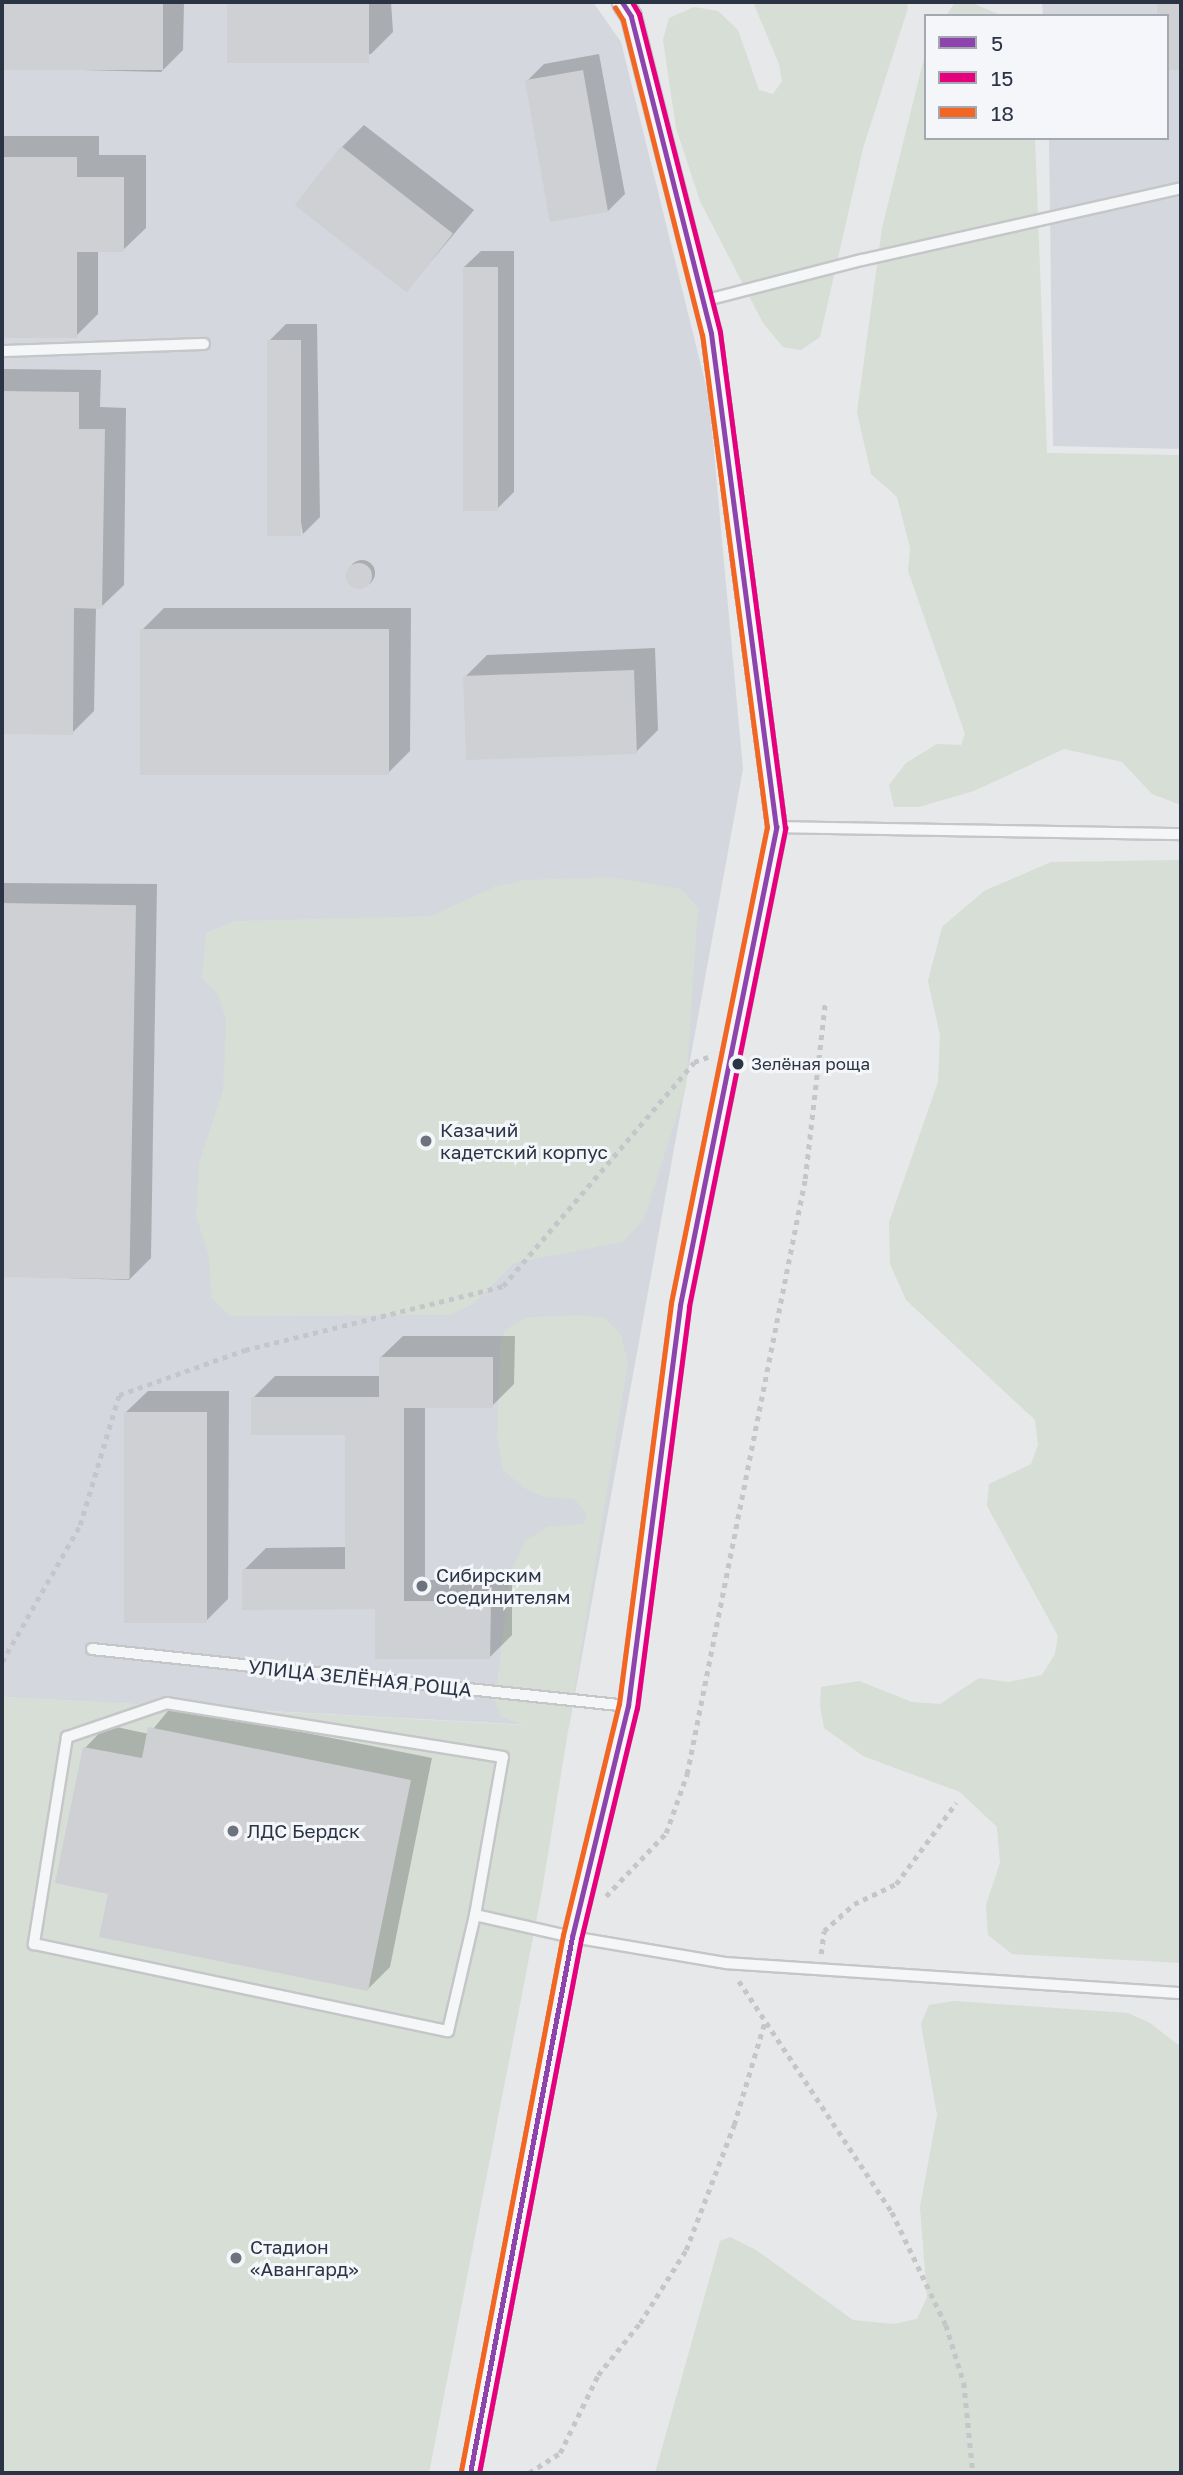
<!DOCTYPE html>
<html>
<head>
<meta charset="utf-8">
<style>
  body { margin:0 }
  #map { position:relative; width:1183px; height:2475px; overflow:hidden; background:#e6e8ea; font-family:"Golos Text",sans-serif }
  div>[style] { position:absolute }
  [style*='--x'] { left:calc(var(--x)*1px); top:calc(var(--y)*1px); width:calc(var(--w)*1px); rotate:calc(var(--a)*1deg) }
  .built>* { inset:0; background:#d4d7dd }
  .green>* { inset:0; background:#d6ded6 }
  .shadow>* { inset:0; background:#0003 }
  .round { border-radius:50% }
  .building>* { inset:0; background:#ced0d3; transform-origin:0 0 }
  .path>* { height:4.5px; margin-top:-2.25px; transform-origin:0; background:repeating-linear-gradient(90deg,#c5c6ca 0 5px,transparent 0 10px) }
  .roads { filter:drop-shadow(2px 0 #c4c6c8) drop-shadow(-2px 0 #c4c6c8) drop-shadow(0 2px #c4c6c8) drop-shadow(0 -2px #c4c6c8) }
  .service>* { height:10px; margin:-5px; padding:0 5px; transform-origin:5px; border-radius:5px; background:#f5f6f7 }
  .minor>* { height:19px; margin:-9.5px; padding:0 9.5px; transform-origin:9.5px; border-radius:9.5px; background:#f5f6f7 }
  .bus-1>* { height:5px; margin:-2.5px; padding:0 2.5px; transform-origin:2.5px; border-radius:2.5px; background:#8e44ad }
  .bus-2>* { height:5px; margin:-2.5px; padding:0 2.5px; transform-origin:2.5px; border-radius:2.5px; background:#e5007d }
  .bus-3>* { height:5px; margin:-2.5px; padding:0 2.5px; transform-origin:2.5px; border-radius:2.5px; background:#f26522 }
  .dots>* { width:19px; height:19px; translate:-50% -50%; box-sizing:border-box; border:4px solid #f4f6f9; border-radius:50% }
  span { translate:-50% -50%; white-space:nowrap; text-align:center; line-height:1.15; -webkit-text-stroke:6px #f4f6f9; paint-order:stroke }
  .bus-label { font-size:17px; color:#2b3445 }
  .left { translate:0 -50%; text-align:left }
  .poi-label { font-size:19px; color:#2b3445 }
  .street-label { font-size:19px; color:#2b3445 }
  .frame { position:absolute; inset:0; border:4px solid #2b3445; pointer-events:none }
  .legend { position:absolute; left:924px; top:14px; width:245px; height:126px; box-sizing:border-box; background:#f4f6f9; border:2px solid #a4a8b1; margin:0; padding:9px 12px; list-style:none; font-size:21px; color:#2b3445 }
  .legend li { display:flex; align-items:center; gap:14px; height:35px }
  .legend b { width:35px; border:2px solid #a4a8b1 }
</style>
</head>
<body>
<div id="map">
  <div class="built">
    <i style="clip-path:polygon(2px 2px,593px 2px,621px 42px,709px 398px,743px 769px,569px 1727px,3px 1697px,2px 1701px)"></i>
    <i style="clip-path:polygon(1042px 2px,1181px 2px,1181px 449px,1053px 446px,1049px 138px,1167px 138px,1167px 16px,1043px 16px)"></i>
  </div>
  <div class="green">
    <i style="clip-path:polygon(753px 2px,906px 2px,908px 8px,863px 148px,820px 337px,801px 350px,783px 347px,763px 323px,700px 201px,676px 128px,663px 40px,669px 18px,694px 7px,718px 11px,738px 30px,759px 90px,773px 94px,782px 81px,779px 64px)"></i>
    <i style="clip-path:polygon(955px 2px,970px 2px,1003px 16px,946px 16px)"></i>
    <i style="clip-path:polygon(926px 50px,926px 138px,1035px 138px,1047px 453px,1181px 455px,1181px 805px,1152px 794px,1122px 762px,1064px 749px,974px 791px,919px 807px,894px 807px,889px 785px,906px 763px,937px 744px,961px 745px,965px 734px,908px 571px,910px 548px,897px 497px,871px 474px,857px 412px,882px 228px)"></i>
    <i style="clip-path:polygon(1181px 860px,1181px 1963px,1012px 1954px,988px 1935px,986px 1905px,1000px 1863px,997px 1827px,960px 1792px,863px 1756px,824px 1728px,820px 1706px,821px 1687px,859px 1681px,912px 1702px,940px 1704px,979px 1678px,1009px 1682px,1042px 1675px,1055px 1654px,1058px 1636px,987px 1506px,989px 1484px,1031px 1464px,1038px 1445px,1035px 1420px,906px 1300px,890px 1264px,889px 1222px,938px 1082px,940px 1035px,928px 981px,942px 927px,984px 891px,1051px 862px)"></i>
    <i style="clip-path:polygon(611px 877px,681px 889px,698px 908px,686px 1087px,644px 1219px,623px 1242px,514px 1263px,474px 1304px,450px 1315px,230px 1316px,211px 1298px,209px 1256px,196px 1216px,199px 1163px,223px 1090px,226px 1019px,217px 993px,202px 978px,206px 933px,235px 921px,431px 916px,496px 886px,525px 880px)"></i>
    <i style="clip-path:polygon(577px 1315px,605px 1318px,621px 1335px,628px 1363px,542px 1891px,429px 2473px,2px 2473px,3px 1697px,524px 1725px,501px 1717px,495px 1700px,510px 1574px,524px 1542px,547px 1527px,583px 1524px,587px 1515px,574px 1499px,544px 1497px,524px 1488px,503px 1470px,497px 1438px,500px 1345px,505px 1330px,527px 1317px)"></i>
    <i style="clip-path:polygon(954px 2001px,1128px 2013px,1150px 2023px,1181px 2047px,1181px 2473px,655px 2473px,720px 2241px,730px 2237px,756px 2250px,853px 2320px,893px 2324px,917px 2319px,927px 2297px,920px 2207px,937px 2115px,921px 2024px,929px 2005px)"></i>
  </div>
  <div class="shadow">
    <i style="clip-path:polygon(2px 2px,184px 2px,183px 50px,161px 72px,2px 68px)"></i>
    <i style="clip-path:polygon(229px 2px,391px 2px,393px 32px,371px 54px,232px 61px)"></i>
    <i style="clip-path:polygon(599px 54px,625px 194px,608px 211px,527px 81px,544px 64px)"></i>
    <i style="clip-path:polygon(364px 125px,474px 210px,407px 290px,342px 147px)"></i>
    <i style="clip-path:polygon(2px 136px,99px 136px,99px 155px,146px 155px,146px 228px,123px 250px,98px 250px,98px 314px,76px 336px,2px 336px)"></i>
    <i style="clip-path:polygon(481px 251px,514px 251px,514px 492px,497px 509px,464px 267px)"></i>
    <i style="clip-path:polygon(286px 324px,317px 324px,320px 517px,303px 534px,269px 341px)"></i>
    <i style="clip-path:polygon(4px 369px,101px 370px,100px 407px,126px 408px,124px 585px,101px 607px,96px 607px,94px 711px,72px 733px,2px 732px)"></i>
    <i class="round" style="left:349px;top:560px;width:26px;height:26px"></i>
    <i style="clip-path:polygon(164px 608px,411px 608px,410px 751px,388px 773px,142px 630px)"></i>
    <i style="clip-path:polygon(655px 648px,658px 730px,636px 752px,465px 677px,487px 655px)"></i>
    <i style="clip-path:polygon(2px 883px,157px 884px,151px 1258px,129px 1280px,2px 1276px)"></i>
    <i style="clip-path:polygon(403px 1336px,515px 1336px,514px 1384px,492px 1406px,425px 1406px,425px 1580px,512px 1580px,512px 1635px,490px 1657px,377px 1608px,244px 1570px,266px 1548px,347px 1547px,347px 1433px,253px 1398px,275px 1376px,380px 1376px,380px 1358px)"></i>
    <i style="clip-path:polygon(148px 1391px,229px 1391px,228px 1599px,206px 1621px,125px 1413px)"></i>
    <i style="clip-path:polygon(172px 1706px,432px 1758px,390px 1967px,368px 1989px,110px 1893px,85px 1748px,107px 1725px,149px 1734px)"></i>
  </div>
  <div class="building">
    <i style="left:2px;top:2px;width:161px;height:68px"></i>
    <i style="left:227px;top:2px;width:142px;height:61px"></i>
    <i style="clip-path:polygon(1157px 2px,1181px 2px,1181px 70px,1167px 70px,1167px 16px,1157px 16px)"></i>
    <i style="left:583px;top:70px;width:144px;height:59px;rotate:80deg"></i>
    <i style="left:341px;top:146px;width:142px;height:75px;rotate:38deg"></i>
    <i style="clip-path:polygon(2px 157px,77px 157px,77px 177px,124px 177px,124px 252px,77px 252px,77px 338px,2px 338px)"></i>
    <i style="left:463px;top:267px;width:35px;height:244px"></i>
    <i style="left:267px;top:340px;width:34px;height:196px"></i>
    <i style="clip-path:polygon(2px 391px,79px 392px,79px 429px,105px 429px,102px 609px,74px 608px,73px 735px,2px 734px)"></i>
    <i class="round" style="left:346px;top:563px;width:26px;height:26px"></i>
    <i style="left:140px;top:629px;width:249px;height:146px"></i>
    <i style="left:634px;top:670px;width:84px;height:171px;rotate:88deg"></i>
    <i style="left:2px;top:903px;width:134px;height:374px;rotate:1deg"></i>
    <i style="clip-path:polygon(379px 1357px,493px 1357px,493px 1408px,404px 1408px,404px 1601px,491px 1601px,490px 1659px,375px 1659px,375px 1609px,242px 1610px,242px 1569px,345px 1569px,345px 1435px,251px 1435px,251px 1397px,379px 1397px)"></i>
    <i style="left:124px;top:1412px;width:83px;height:211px"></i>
    <i style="clip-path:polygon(148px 1727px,411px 1780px,368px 1991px,99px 1937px,108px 1894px,55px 1883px,83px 1747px,142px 1758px)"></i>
  </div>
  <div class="path">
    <i style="--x:2;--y:1662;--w:158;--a:-60.3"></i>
    <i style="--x:80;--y:1525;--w:136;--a:-73.3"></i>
    <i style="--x:119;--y:1395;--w:134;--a:-19.7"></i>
    <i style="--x:245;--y:1350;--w:266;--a:-13.9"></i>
    <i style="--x:503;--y:1286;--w:294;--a:-49.5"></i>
    <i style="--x:694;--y:1062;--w:15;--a:-20"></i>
    <i style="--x:606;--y:1896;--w:87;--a:-46.4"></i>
    <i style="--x:666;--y:1833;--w:63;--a:-70.4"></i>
    <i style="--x:687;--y:1774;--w:607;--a:-78.78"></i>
    <i style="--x:805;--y:1179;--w:177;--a:-83.5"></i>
    <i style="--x:821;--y:1954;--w:23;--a:-83"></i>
    <i style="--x:824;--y:1931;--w:40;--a:-42"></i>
    <i style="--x:854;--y:1904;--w:47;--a:-25.5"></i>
    <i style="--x:896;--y:1884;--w:101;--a:-53.5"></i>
    <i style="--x:739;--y:1981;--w:277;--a:56.5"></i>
    <i style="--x:892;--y:2212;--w:125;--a:64.5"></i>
    <i style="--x:946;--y:2325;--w:61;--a:72.8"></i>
    <i style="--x:964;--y:2383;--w:90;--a:84.3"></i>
    <i style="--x:529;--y:2473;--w:37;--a:-33"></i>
    <i style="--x:560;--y:2453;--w:87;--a:-64"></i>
    <i style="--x:598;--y:2375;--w:67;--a:-51.1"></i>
    <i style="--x:640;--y:2323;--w:86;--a:-57.8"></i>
    <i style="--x:686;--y:2250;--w:134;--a:-69"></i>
    <i style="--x:734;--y:2125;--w:109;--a:-73.4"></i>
  </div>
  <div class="roads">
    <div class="service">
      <i style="--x:703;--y:301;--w:164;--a:-14.5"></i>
      <i style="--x:862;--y:260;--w:327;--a:-12.7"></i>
      <i style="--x:2;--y:351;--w:202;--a:-2"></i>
      <i style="--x:776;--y:827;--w:405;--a:1"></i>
      <i style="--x:92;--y:1649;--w:539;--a:6.07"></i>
      <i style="--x:475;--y:1915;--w:160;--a:-80"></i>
      <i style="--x:503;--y:1757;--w:340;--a:-170.9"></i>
      <i style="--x:167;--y:1703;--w:106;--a:161.2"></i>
      <i style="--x:67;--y:1737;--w:210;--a:99.1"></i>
      <i style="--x:34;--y:1944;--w:423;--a:11.9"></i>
      <i style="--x:448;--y:2031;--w:119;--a:-76.9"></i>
      <i style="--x:475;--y:1915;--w:99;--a:12.8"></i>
      <i style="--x:572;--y:1937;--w:156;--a:9.6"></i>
      <i style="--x:726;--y:1963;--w:456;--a:3.8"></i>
    </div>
    <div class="minor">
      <i style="--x:470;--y:2473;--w:546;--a:-79.23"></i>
      <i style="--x:572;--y:1937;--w:238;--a:-76.4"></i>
      <i style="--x:628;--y:1706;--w:404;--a:-82.6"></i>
      <i style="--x:680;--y:1305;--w:488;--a:-78.6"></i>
      <i style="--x:776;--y:827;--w:498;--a:-97.5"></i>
      <i style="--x:711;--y:333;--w:327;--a:-104.2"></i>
      <i style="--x:631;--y:16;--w:17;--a:-123"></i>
    </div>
  </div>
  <div class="bus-1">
    <i style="--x:470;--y:2473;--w:546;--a:-79.23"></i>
    <i style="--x:572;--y:1937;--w:238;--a:-76.4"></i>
    <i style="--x:628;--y:1706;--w:404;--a:-82.6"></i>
    <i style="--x:680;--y:1305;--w:488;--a:-78.6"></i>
    <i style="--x:776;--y:827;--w:498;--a:-97.5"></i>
    <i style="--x:711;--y:333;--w:327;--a:-104.2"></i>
    <i style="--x:631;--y:16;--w:17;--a:-123"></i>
  </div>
  <div class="bus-2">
    <i style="--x:479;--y:2473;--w:544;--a:-79.19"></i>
    <i style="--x:581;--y:1939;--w:238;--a:-76.4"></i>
    <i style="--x:637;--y:1708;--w:405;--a:-82.6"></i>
    <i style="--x:689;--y:1306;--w:488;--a:-78.6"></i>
    <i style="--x:785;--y:828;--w:500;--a:-97.47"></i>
    <i style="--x:720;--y:332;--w:328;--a:-104.3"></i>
    <i style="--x:639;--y:14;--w:14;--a:-120"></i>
  </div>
  <div class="bus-3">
    <i style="--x:461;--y:2471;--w:546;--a:-79.23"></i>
    <i style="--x:563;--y:1935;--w:238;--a:-76.4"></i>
    <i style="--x:619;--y:1704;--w:404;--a:-82.6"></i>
    <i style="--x:671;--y:1303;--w:486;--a:-78.6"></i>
    <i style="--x:767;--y:827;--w:496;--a:-97.5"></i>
    <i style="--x:702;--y:335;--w:325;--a:-104.1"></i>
    <i style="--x:623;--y:20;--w:15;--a:-122"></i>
  </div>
  <div class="dots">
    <i style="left:738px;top:1064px;background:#2b3445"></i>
    <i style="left:426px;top:1141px;background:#6c737f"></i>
    <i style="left:422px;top:1586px;background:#6c737f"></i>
    <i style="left:233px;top:1831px;background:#6c737f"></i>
    <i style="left:236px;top:2258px;background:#6c737f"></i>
  </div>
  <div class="bus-label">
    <span class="left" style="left:751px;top:1064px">Зелёная роща</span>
  </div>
  <div class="poi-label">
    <span class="left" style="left:440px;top:1141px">Казачий<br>кадетский корпус</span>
    <span class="left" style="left:436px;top:1586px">Сибирским<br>соединителям</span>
    <span class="left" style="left:247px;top:1831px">ЛДС Бердск</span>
    <span class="left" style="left:250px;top:2258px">Стадион<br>«Авангард»</span>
  </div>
  <div class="street-label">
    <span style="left:360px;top:1678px;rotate:6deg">УЛИЦА ЗЕЛЁНАЯ РОЩА</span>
  </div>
  <div class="frame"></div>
  <ul class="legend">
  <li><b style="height:9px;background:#8e44ad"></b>5</li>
  <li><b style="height:9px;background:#e5007d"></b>15</li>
  <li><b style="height:9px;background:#f26522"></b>18</li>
  </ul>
</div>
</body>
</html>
